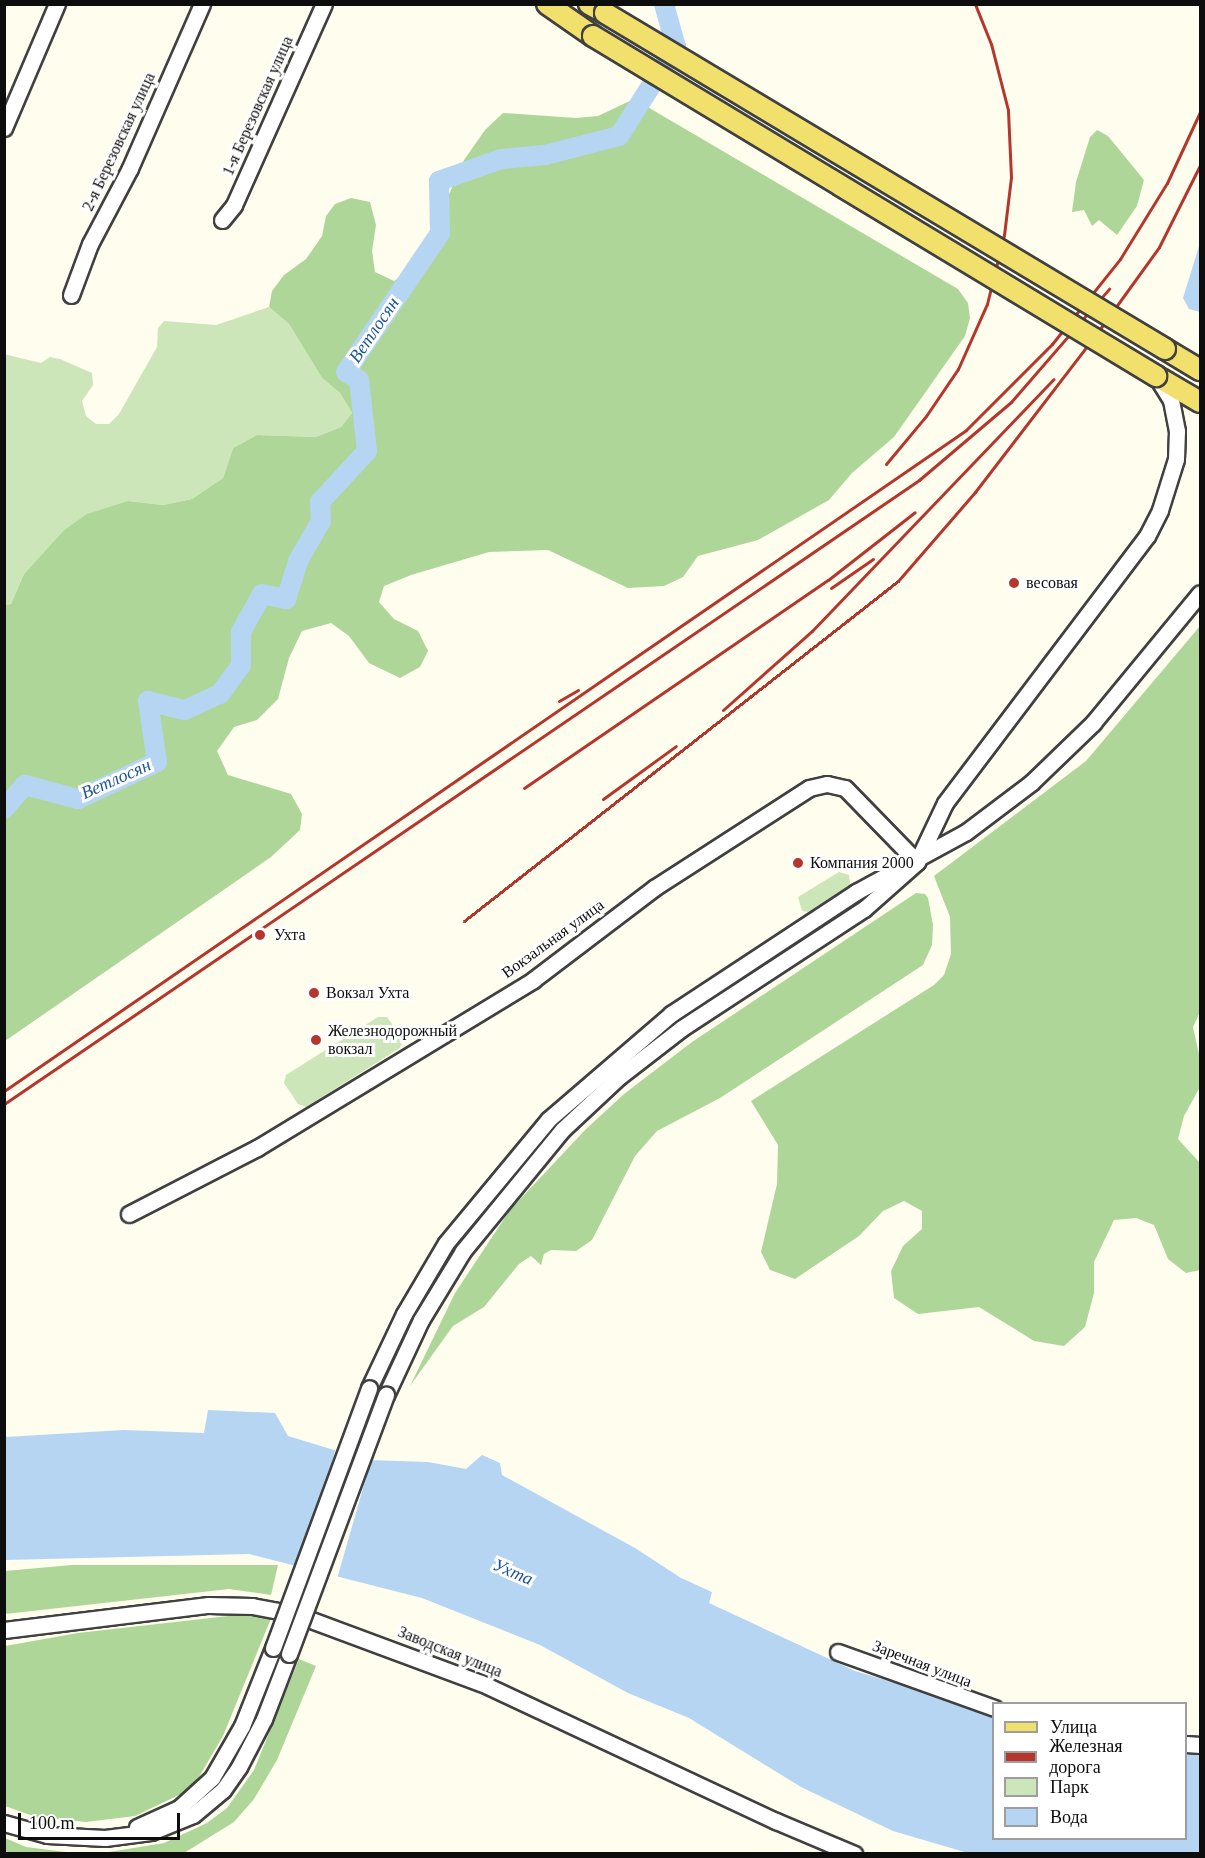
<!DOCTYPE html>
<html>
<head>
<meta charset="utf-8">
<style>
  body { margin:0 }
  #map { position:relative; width:1205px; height:1858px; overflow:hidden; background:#fefdee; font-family:"Times New Roman",serif }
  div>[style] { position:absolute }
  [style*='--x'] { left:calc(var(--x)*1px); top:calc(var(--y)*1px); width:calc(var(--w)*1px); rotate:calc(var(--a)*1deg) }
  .green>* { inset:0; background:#cce6b9 }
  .forest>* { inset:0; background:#aed699 }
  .water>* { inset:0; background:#b5d5f3 }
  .pier>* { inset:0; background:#fefdee; transform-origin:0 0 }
  .river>* { height:20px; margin:-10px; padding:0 10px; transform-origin:10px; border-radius:10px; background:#b5d5f3 }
  .roads { filter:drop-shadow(2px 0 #404040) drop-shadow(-2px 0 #404040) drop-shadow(0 2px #404040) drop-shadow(0 -2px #404040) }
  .minor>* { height:15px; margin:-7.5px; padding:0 7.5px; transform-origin:7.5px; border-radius:7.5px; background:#fff }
  .major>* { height:20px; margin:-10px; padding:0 10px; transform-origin:10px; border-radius:10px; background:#f1e06b }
  .rail>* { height:3px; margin:-1.5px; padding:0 1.5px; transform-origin:1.5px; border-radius:1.5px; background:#b5362d }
  .bridges { filter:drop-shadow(2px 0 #404040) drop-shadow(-2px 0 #404040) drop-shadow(0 2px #404040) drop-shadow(0 -2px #404040) }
  .minor-bridge>* { height:15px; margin:-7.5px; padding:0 7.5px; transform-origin:7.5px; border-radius:7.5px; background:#fff }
  .major-bridge>* { height:20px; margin:-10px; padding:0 10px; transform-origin:10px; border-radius:10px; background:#f1e06b }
  .dots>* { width:16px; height:16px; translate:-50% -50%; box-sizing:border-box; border:3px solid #fff; border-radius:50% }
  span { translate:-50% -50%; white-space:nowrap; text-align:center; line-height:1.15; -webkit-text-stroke:6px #fff; paint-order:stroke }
  .street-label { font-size:16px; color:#0d0d0d }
  .poi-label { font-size:16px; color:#0d0d0d }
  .left { translate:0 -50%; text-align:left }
  .water-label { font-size:18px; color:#1d5497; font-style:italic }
  .frame { position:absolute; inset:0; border:6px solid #0d0d0d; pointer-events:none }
  .legend { position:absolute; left:992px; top:1702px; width:195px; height:138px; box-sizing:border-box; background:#fff; border:2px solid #9e9e9e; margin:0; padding:8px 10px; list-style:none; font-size:18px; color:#0d0d0d }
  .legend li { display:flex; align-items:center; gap:12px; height:30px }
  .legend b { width:30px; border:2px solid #9e9e9e }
  .scale { position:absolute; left:18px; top:1813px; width:162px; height:27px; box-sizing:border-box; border:3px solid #0d0d0d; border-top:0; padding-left:8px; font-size:18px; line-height:21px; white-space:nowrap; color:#0d0d0d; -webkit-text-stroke:4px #fff; paint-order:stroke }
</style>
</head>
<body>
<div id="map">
  <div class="green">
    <i style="clip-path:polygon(269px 307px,289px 324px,322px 378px,340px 393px,352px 413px,341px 427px,316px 437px,257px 435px,233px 448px,223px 478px,192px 499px,163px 505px,128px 501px,63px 531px,24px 574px,11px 604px,5px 605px,4px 354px,41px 363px,50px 357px,60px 359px,92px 373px,93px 385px,82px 401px,86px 416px,96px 424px,109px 424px,119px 414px,157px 347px,158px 328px,164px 321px,216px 325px)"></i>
    <i style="clip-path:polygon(839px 872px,849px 875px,850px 885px,808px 912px,802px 911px,798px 897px)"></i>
    <i style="clip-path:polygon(378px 1017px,387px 1017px,403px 1040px,400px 1048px,306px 1107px,298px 1104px,284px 1083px,286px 1075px)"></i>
  </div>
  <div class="forest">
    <i style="clip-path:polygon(634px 99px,958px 289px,968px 303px,970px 318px,965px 336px,894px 437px,852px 473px,829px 500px,758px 540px,698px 556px,683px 577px,664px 586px,628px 588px,548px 550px,489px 552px,411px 575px,384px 586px,379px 602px,394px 619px,418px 631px,428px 651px,420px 667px,400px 678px,369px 663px,349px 636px,331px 623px,302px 631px,289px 658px,278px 699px,257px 720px,234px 727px,217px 751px,228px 775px,291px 794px,302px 814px,300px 830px,271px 857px,5px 1041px,4px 605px,11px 604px,24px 574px,63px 531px,87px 514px,128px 501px,163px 505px,192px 499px,223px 478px,233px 448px,257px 435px,316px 437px,341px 427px,352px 413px,340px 393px,322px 378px,289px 324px,269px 307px,272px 291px,284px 275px,306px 259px,322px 236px,326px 216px,335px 204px,351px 198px,370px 202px,376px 225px,372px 251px,375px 272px,394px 281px,418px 265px,464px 160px,485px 130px,503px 113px,576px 118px,598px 116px)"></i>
    <i style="clip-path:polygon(1097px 130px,1108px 136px,1144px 180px,1137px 206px,1117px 235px,1099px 220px,1092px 226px,1084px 210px,1072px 212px,1076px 182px,1090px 137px)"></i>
    <i style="clip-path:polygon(1200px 626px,1200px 1012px,1193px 1027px,1200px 1059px,1200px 1087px,1184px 1116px,1178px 1139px,1200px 1163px,1200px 1270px,1186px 1273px,1168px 1259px,1154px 1225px,1136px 1218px,1114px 1220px,1094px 1262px,1094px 1293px,1085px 1327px,1064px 1346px,1034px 1341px,979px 1307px,918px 1314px,894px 1298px,891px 1271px,903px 1246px,922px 1229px,922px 1211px,904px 1201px,883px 1211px,859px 1236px,795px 1279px,770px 1270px,761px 1252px,777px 1184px,778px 1145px,751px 1101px,934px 985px,944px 975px,951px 954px,950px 917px,934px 876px,1086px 761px)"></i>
    <i style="clip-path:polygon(916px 893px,925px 894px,928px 898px,933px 925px,932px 945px,923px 965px,720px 1098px,657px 1131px,635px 1156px,592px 1240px,576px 1251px,551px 1250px,544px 1254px,541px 1265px,531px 1256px,519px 1264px,484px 1307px,453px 1326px,410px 1386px,455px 1293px,510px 1210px,585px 1130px,624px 1094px,692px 1042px)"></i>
    <i style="clip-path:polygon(72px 1565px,278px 1565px,271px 1595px,229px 1589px,5px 1614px,5px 1571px)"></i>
    <i style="clip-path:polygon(246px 1614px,272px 1616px,223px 1736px,199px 1777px,183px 1793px,135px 1816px,86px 1822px,36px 1817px,5px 1806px,5px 1646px,78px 1633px)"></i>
    <i style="clip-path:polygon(299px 1659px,316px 1666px,277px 1760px,254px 1799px,234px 1822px,184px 1853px,103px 1853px,164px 1843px,207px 1823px,227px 1808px,254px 1770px)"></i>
    <i style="clip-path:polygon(5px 1838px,26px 1847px,74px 1853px,9px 1853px,5px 1851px)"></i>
  </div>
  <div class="water">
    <i style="clip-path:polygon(1200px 243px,1200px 312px,1189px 309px,1183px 298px)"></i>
    <i style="clip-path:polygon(208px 1410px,275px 1413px,288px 1436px,367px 1460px,428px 1462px,466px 1469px,482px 1455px,500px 1463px,502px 1475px,635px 1548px,681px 1578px,712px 1592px,709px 1603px,855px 1671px,993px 1712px,994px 1838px,1186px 1838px,1186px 1749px,1200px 1750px,1200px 1853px,968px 1853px,893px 1831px,801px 1787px,689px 1718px,628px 1693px,540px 1645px,422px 1598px,249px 1554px,5px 1560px,5px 1437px,124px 1430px,204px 1433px)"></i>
  </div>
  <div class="pier">
    <i style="left:336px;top:1448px;width:37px;height:129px;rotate:16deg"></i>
  </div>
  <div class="river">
    <i style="--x:4;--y:809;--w:32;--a:-49"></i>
    <i style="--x:25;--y:785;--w:55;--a:14.8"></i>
    <i style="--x:78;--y:799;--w:87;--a:-25.1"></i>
    <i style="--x:157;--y:762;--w:62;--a:-98.4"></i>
    <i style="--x:148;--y:701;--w:38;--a:14"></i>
    <i style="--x:185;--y:710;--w:38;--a:-25"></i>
    <i style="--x:220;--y:694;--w:36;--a:-54"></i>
    <i style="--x:241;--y:665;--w:33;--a:-90"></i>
    <i style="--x:241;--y:632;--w:43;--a:-61.1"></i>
    <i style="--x:262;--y:594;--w:25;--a:12"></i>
    <i style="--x:286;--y:599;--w:40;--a:-72"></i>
    <i style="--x:298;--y:561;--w:46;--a:-60.1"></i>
    <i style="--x:321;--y:521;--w:19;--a:-93"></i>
    <i style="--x:320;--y:502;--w:69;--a:-47.3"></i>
    <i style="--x:367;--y:451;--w:71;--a:-96.4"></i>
    <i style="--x:359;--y:380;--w:15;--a:-148"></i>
    <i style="--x:346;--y:372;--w:168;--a:-55.9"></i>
    <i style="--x:440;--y:233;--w:52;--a:-91.1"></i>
    <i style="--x:439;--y:181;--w:66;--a:-19.5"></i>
    <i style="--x:501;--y:159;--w:44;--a:-5.2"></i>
    <i style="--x:545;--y:155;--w:76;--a:-14.4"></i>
    <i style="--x:619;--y:136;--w:106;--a:-57.4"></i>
    <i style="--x:676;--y:47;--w:45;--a:-105.6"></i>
  </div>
  <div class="roads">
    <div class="minor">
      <i style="--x:4;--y:128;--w:135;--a:-66.9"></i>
      <i style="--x:222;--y:220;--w:19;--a:-51"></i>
      <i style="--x:234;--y:205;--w:220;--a:-65.9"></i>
      <i style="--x:71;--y:295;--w:54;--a:-69.6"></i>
      <i style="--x:90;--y:244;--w:86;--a:-62.2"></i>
      <i style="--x:130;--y:168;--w:179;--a:-66.3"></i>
      <i style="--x:129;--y:1214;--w:144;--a:-27.3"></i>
      <i style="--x:257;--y:1148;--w:323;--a:-31.3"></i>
      <i style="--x:533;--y:980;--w:152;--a:-37.2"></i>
      <i style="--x:654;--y:888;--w:184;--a:-32.8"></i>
      <i style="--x:809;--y:788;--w:18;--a:-13"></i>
      <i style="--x:827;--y:784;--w:18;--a:13"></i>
      <i style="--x:845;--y:788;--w:103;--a:45.8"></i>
      <i style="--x:369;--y:1388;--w:82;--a:-64.7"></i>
      <i style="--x:404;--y:1314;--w:82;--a:-59.4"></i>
      <i style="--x:446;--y:1243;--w:161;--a:-50.3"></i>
      <i style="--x:549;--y:1119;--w:161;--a:-40.7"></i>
      <i style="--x:671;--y:1014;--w:222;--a:-33.4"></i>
      <i style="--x:856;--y:892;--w:125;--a:-28.6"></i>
      <i style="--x:966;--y:832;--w:83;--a:-37.1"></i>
      <i style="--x:1032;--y:782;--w:85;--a:-44"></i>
      <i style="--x:1093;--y:723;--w:168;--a:-50.5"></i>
      <i style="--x:386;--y:1395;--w:83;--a:-65"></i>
      <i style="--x:421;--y:1320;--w:81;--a:-58.7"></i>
      <i style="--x:463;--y:1251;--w:156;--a:-50.7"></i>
      <i style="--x:562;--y:1130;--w:79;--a:-43"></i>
      <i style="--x:620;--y:1076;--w:78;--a:-37.7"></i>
      <i style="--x:682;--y:1028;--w:217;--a:-33.2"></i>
      <i style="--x:864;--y:909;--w:71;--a:-41.6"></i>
      <i style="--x:917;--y:862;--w:65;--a:-64.6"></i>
      <i style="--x:945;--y:803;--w:335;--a:-52.9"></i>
      <i style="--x:1147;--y:536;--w:29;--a:-63"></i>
      <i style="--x:1160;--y:510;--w:53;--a:-72.6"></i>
      <i style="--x:1176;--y:459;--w:28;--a:-88"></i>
      <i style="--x:1177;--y:431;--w:32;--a:-101"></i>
      <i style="--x:1171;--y:400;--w:28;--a:-122"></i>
      <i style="--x:4;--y:1630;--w:206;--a:-7"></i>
      <i style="--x:208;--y:1605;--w:44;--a:1.3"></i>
      <i style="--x:252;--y:1606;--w:44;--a:10.5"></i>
      <i style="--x:295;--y:1614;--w:198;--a:20.4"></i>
      <i style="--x:481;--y:1683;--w:326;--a:25.1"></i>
      <i style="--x:776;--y:1821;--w:85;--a:22.9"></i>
      <i style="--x:838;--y:1652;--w:166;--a:19.7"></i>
      <i style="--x:1186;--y:1744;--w:14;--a:4"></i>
      <i style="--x:4;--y:1823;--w:45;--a:15.6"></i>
      <i style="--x:47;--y:1835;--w:58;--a:3"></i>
      <i style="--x:105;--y:1838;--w:46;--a:-7.4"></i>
      <i style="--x:151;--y:1832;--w:45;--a:-22"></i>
      <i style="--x:193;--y:1815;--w:39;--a:-40"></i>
      <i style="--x:223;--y:1790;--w:28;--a:-55"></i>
      <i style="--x:239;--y:1767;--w:54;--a:-62.5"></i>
      <i style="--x:264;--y:1719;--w:70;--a:-69"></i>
      <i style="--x:137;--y:1827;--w:46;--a:-24.3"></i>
      <i style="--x:179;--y:1808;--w:45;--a:-42.3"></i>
      <i style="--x:212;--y:1778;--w:60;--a:-60"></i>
      <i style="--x:242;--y:1726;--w:84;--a:-68.3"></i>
    </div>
    <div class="major">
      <i style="--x:547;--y:4;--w:56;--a:34.8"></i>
      <i style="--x:589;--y:4;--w:18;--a:29"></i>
      <i style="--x:1165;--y:349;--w:41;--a:31"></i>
      <i style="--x:1156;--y:376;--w:51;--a:30.6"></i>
    </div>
  </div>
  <div class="rail">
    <i style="--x:886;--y:464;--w:62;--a:-50.2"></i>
    <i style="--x:926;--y:416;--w:57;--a:-55.8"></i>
    <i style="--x:958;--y:369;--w:71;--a:-66"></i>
    <i style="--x:987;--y:304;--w:71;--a:-76.2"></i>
    <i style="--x:1004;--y:235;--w:58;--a:-83.1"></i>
    <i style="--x:1011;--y:177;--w:67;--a:-92.6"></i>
    <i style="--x:1008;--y:110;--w:68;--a:-104.4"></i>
    <i style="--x:991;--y:44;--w:43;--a:-111.8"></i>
    <i style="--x:831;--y:588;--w:51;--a:-34.6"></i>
    <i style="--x:559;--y:701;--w:22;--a:-30"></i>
    <i style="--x:723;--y:710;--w:119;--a:-41.6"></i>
    <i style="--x:812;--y:631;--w:349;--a:-46.2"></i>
    <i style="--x:524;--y:788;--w:368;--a:-34.4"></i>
    <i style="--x:828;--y:580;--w:110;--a:-38"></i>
    <i style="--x:603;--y:799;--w:90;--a:-36"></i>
    <i style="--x:464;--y:921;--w:551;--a:-38.08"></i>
    <i style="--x:898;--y:581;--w:118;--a:-49.1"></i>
    <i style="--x:975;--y:492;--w:200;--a:-52.5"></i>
    <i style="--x:1097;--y:333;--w:106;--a:-54.2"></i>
    <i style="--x:1159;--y:247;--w:92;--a:-63.4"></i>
    <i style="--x:4;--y:1091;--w:1167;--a:-34.49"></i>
    <i style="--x:966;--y:430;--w:122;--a:-45"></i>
    <i style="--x:1052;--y:344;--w:109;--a:-51.3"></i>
    <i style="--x:1120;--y:259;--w:89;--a:-58.3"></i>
    <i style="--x:1167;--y:183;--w:78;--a:-65.1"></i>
    <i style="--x:4;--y:1104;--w:1108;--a:-34.29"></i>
    <i style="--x:919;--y:480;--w:121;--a:-40.3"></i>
    <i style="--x:1011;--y:402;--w:150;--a:-49.1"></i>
  </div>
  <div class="bridges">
    <div class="minor-bridge">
      <i style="--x:273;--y:1648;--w:277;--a:-69.7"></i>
      <i style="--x:289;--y:1654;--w:277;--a:-69.5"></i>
    </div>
    <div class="major-bridge">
      <i style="--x:605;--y:13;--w:653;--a:30.96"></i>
      <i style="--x:593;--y:36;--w:658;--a:31.13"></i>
    </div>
  </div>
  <div class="dots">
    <i style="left:1014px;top:583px;background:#b5362d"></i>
    <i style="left:798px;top:863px;background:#b5362d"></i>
    <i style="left:260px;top:935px;background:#b5362d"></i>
    <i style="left:314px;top:993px;background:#b5362d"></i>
    <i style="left:316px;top:1040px;background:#b5362d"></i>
  </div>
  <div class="street-label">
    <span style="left:258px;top:106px;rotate:-66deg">1-я Березовская улица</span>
    <span style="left:119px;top:142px;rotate:-65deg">2-я Березовская улица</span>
    <span style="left:553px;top:939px;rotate:-36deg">Вокзальная улица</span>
    <span style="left:450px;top:1652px;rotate:22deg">Заводская улица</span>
    <span style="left:922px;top:1664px;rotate:21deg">Заречная улица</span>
  </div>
  <div class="poi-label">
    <span class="left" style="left:1026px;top:583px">весовая</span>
    <span class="left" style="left:810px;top:863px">Компания 2000</span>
    <span class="left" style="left:274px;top:935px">Ухта</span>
    <span class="left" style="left:326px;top:993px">Вокзал Ухта</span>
    <span class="left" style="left:328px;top:1040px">Железнодорожный<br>вокзал</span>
  </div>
  <div class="water-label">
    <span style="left:374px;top:330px;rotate:-56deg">Ветлосян</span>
    <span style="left:116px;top:779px;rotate:-24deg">Ветлосян</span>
    <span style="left:513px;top:1572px;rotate:23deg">Ухта</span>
  </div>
  <div class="frame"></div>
  <ul class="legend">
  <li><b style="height:8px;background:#f1e06b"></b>Улица</li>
  <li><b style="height:8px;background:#b5362d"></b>Железная дорога</li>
  <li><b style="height:16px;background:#cce6b9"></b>Парк</li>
  <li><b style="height:16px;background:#b5d5f3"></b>Вода</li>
  </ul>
  <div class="scale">100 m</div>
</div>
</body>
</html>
